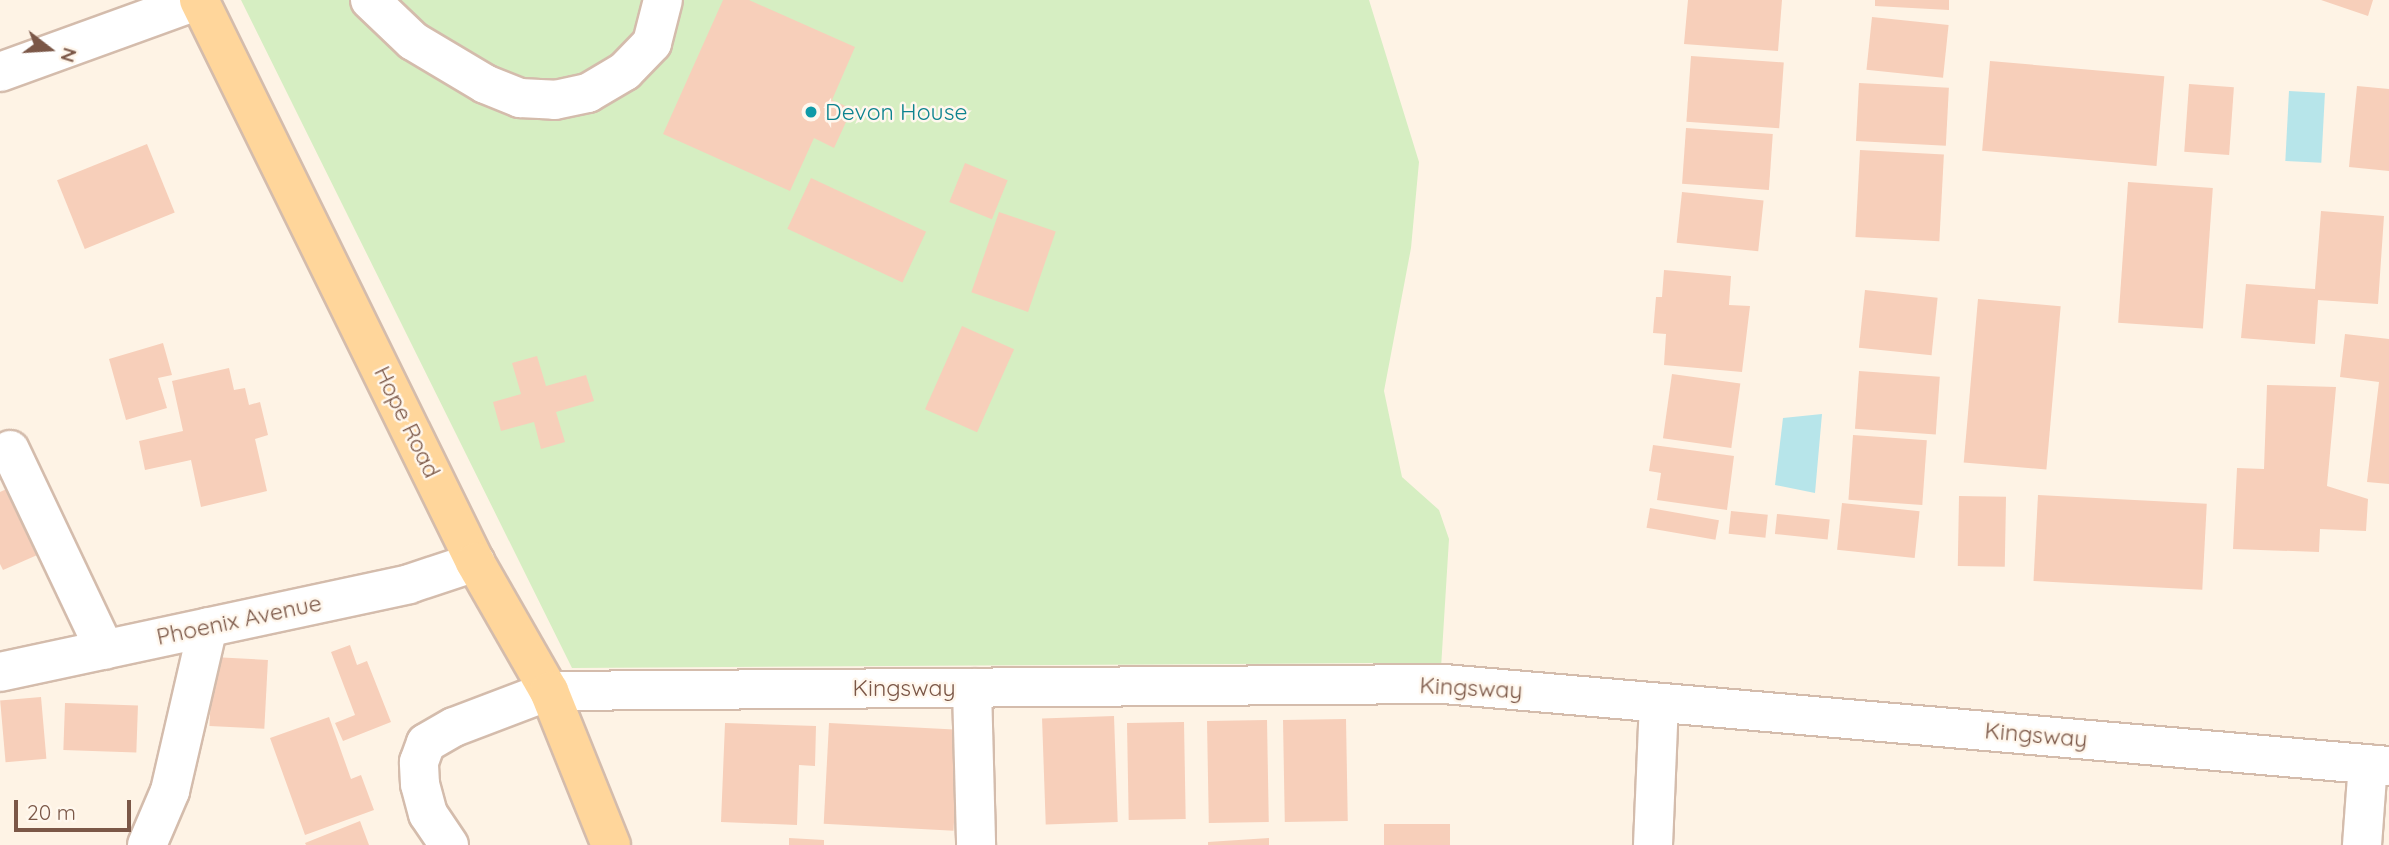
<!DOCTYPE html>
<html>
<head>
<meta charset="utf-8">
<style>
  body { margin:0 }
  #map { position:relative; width:2389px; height:845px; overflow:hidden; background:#fef3e5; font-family:Quicksand,sans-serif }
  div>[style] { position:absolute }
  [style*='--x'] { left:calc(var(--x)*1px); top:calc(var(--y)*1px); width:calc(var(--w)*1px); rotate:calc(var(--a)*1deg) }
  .green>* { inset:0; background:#d6eec2 }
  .water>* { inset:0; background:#b7e5ea; transform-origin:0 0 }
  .building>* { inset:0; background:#f7cfba; transform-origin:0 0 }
  .roads { filter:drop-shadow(2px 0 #d4bcac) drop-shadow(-2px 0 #d4bcac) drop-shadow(0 2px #d4bcac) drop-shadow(0 -2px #d4bcac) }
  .minor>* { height:38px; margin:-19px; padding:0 19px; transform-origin:19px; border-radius:19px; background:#fff }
  .major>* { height:38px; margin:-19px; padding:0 19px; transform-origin:19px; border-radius:19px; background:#ffd69b }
  .dots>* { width:19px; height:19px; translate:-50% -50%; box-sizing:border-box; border:4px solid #fff7ed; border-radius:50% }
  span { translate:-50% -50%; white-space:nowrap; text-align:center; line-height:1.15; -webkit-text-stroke:5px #fff7ed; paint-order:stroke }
  .culture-label { font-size:23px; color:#0d838f }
  .left { translate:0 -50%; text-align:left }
  .street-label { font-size:23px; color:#7b5747 }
  .north { position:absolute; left:14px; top:14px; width:70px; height:70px; -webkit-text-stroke:5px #fff7ed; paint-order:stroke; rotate:107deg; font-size:19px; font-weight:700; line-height:28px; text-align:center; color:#7b5747 }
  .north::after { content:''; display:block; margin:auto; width:24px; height:32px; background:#7b5747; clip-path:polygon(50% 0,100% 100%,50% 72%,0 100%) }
  .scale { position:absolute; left:14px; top:800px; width:117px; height:32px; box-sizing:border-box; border:4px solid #7b5747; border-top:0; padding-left:9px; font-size:21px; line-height:24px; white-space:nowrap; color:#7b5747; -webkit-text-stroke:5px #fff7ed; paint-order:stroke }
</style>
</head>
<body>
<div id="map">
  <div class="green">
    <i style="clip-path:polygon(241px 0,1369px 0,1419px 162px,1411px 248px,1384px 391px,1402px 477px,1439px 510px,1449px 539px,1441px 668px,1372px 663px,572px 668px)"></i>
  </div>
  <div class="water">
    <i style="left:2289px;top:91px;width:36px;height:70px;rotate:3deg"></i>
    <i style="clip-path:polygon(1822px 414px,1815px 493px,1775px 485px,1783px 418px)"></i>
  </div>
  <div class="building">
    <i style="clip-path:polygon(723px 0,749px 0,855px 47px,832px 100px,852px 109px,834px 148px,814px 138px,790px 191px,663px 134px)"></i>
    <i style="clip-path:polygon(1688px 0,1782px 0,1778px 51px,1684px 44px)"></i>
    <i style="clip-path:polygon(1875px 0,1949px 0,1949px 10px,1875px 6px)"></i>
    <i style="clip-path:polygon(2321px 0,2373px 0,2368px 16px)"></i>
    <i style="left:1872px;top:17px;width:77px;height:53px;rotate:6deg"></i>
    <i style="left:1691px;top:56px;width:93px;height:66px;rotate:4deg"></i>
    <i style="left:1990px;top:61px;width:175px;height:90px;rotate:5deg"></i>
    <i style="left:1859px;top:83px;width:90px;height:58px;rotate:3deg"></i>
    <i style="left:2189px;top:84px;width:45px;height:68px;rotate:4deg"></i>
    <i style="clip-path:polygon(2357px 86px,2389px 89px,2389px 171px,2349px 167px)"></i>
    <i style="left:1686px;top:128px;width:87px;height:56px;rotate:4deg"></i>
    <i style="left:147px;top:144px;width:74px;height:97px;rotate:68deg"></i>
    <i style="left:1860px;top:150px;width:84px;height:87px;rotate:3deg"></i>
    <i style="left:965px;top:163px;width:46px;height:42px;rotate:22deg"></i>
    <i style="left:811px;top:178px;width:127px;height:56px;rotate:25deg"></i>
    <i style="left:2128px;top:182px;width:85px;height:141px;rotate:4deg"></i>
    <i style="left:1682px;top:192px;width:82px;height:51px;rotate:6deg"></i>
    <i style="clip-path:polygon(2321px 211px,2384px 216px,2378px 304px,2318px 300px,2315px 344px,2241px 338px,2246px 284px,2315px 289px)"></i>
    <i style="left:999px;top:212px;width:60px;height:85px;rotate:19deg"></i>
    <i style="clip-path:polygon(1664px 270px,1731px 276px,1729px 305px,1750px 306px,1742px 372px,1664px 365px,1666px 334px,1653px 333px,1656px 297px,1662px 297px)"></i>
    <i style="left:1865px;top:290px;width:73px;height:58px;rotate:6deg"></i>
    <i style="left:1978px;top:299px;width:83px;height:164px;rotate:5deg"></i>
    <i style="left:962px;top:326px;width:57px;height:91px;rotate:24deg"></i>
    <i style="clip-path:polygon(2345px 334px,2389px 339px,2389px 484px,2367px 482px,2379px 382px,2340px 377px)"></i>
    <i style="clip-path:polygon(163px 343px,172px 375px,158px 378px,167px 408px,126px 420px,109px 359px)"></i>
    <i style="clip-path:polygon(537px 356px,546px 386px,586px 375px,594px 401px,556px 412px,565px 442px,541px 449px,534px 422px,501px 431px,493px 402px,521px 394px,512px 363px)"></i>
    <i style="clip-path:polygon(229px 368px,234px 390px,245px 388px,249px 405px,260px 402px,268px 435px,255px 439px,267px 491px,201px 507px,191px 460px,145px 470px,139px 441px,183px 431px,172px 381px)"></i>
    <i style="left:1859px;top:371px;width:81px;height:58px;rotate:4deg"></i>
    <i style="left:1672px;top:374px;width:69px;height:65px;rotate:8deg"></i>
    <i style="clip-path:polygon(2267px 385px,2336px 387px,2327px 486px,2368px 499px,2366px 531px,2320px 529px,2319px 552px,2233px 549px,2237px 468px,2264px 469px)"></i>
    <i style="left:1853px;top:435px;width:74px;height:65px;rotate:4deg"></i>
    <i style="clip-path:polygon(1653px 445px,1734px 456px,1727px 510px,1657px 500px,1661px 473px,1649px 471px)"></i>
    <i style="clip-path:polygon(22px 482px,51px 549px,3px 570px,0 564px,0 492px)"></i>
    <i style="left:2038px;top:495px;width:169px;height:86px;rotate:3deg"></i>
    <i style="left:1959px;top:496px;width:47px;height:70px;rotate:1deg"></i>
    <i style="left:1842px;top:503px;width:78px;height:47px;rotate:6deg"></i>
    <i style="left:1650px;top:508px;width:70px;height:20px;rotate:10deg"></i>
    <i style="left:1731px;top:511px;width:37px;height:23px;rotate:6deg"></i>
    <i style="left:1777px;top:514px;width:53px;height:20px;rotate:6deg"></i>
    <i style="clip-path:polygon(350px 645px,357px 665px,367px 661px,391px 722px,343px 741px,335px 723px,355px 715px,331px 652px)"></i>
    <i style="left:213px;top:657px;width:55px;height:69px;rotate:3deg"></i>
    <i style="left:41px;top:697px;width:62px;height:41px;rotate:85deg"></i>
    <i style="left:65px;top:703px;width:73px;height:47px;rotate:2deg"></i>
    <i style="left:1114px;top:716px;width:106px;height:72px;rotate:88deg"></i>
    <i style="clip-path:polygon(329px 717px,351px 779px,361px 775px,374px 810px,305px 835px,270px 738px)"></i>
    <i style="left:1346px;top:719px;width:102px;height:63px;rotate:89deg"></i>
    <i style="left:1267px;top:720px;width:102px;height:60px;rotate:89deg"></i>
    <i style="left:1184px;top:722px;width:97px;height:57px;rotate:89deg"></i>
    <i style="clip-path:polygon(725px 723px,816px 726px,815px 766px,799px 765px,797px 825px,721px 822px)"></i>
    <i style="left:829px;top:723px;width:130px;height:101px;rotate:3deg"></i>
    <i style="clip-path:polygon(360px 821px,369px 845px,306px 845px,305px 843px)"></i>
    <i style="left:1384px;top:824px;width:66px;height:21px"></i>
    <i style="clip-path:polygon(789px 838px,824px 840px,824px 845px,789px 845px)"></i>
    <i style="clip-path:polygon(1269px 838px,1269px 845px,1208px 845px,1208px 842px)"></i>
  </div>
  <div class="roads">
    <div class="minor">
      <i style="--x:370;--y:0;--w:59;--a:43.6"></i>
      <i style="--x:413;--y:41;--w:84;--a:30.8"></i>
      <i style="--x:485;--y:84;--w:38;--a:22"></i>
      <i style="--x:520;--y:98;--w:35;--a:3"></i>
      <i style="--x:555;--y:100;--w:34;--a:-12"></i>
      <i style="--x:588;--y:93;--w:43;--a:-30.7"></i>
      <i style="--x:625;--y:71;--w:39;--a:-46"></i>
      <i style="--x:652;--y:43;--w:44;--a:-75.7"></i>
      <i style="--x:0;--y:72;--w:212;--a:-19.9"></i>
      <i style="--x:10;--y:450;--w:221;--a:64.6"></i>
      <i style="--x:0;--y:672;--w:418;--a:-12.1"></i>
      <i style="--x:409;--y:584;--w:70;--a:-18.4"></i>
      <i style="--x:972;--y:688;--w:157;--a:88.5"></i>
      <i style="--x:147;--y:845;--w:59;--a:-66.9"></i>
      <i style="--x:170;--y:791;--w:168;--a:-77"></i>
      <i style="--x:449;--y:845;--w:37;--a:-124"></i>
      <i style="--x:428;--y:814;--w:31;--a:-105"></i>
      <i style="--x:420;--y:784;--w:22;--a:-93"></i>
      <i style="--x:419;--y:762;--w:20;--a:-70"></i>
      <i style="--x:426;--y:743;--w:32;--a:-30"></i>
      <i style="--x:454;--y:727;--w:102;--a:-20.8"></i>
      <i style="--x:549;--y:691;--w:895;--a:-0.45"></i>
      <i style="--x:1444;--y:684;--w:949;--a:4.96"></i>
      <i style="--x:1653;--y:845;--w:142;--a:-87.6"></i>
      <i style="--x:2362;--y:845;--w:81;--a:-85.8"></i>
    </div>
    <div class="major">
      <i style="--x:199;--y:0;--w:626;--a:63.84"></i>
      <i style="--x:475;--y:562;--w:149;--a:60.2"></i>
      <i style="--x:549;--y:691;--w:166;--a:68.1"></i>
    </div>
  </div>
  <div class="dots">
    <i style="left:811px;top:112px;background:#0f9aa8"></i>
  </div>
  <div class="culture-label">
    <span class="left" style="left:825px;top:112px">Devon House</span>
  </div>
  <div class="street-label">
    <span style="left:407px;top:422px;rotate:64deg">Hope Road</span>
    <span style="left:239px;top:620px;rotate:-12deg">Phoenix Avenue</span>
    <span style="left:904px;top:688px">Kingsway</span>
    <span style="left:1471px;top:688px;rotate:3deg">Kingsway</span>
    <span style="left:2036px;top:735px;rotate:5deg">Kingsway</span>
  </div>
  <div class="north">N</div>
  <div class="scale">20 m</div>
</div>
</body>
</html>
